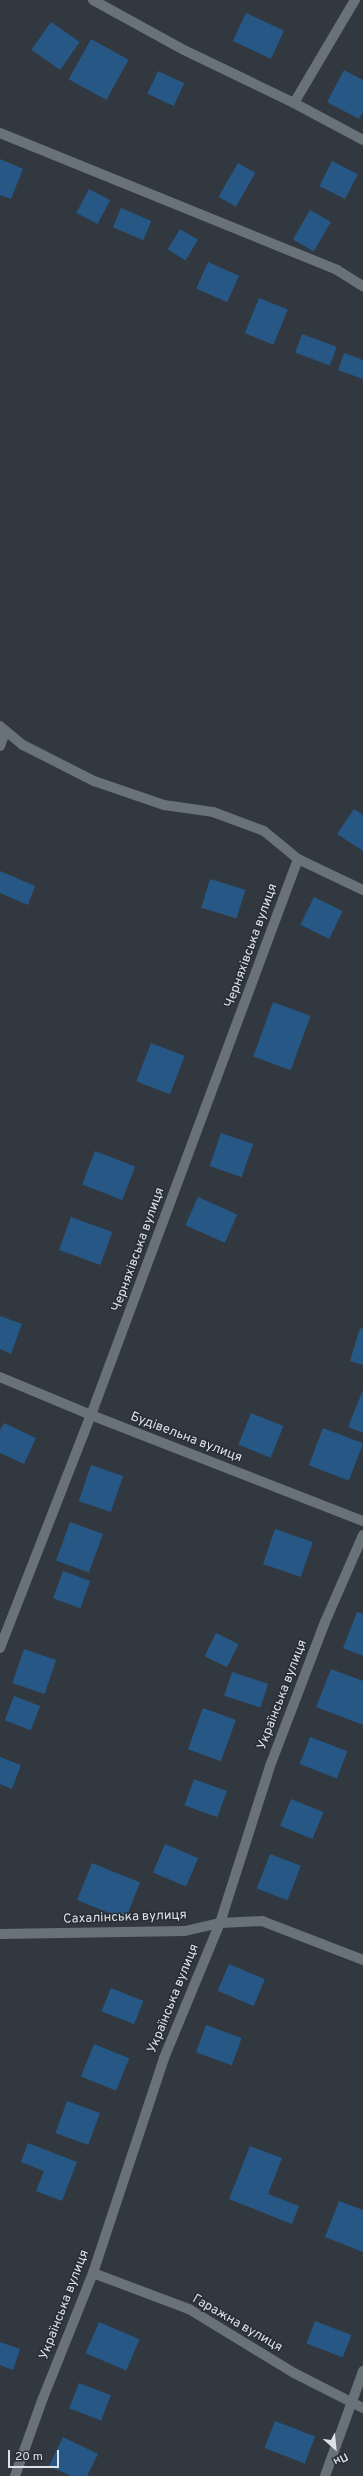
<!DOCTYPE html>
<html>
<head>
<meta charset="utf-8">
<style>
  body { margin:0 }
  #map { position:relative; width:363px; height:2476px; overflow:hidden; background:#313840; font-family:Overpass,sans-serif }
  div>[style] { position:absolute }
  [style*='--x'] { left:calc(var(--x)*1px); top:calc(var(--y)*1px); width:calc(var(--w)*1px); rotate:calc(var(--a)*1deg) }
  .building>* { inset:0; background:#275885; transform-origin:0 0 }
  .street>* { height:10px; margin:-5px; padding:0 5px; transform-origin:5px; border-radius:5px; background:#697179 }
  span { translate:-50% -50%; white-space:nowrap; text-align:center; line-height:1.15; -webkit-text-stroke:3px #272e35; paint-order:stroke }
  .street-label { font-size:13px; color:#dce1e6 }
  .north { position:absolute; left:315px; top:2428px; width:40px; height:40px; -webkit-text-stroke:3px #272e35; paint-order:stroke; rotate:153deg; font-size:11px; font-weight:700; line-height:16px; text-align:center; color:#dce1e6 }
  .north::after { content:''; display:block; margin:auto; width:14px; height:18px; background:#dce1e6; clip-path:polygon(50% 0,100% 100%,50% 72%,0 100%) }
  .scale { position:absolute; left:8px; top:2450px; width:51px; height:18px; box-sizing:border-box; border:2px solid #dce1e6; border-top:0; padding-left:5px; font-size:12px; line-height:14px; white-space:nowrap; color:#dce1e6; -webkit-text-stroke:3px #272e35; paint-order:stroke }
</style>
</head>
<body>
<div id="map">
  <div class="building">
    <i style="left:246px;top:13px;width:42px;height:31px;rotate:25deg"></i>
    <i style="left:51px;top:22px;width:35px;height:34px;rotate:35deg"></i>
    <i style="left:91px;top:39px;width:43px;height:46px;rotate:29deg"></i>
    <i style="clip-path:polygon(344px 70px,363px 80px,363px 112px,359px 119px,327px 102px)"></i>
    <i style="left:158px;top:71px;width:29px;height:25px;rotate:25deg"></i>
    <i style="clip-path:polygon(0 159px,23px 169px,11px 199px,0 195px)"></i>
    <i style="left:332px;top:161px;width:29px;height:28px;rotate:27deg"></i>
    <i style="left:238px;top:163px;width:20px;height:39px;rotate:30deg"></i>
    <i style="left:89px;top:189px;width:24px;height:27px;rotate:28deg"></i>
    <i style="left:121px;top:208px;width:33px;height:21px;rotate:23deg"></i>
    <i style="left:310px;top:210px;width:24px;height:34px;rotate:30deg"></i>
    <i style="left:180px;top:229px;width:21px;height:24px;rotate:31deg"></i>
    <i style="left:208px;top:262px;width:34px;height:29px;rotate:24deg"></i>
    <i style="left:259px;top:298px;width:31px;height:38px;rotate:22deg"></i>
    <i style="left:302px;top:334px;width:37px;height:20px;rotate:20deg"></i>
    <i style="clip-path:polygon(344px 353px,363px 360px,363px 379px,338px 370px)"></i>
    <i style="clip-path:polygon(354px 809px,363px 815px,363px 851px,337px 834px)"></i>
    <i style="clip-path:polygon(0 871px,35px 886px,28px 905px,0 893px)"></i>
    <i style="left:210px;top:879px;width:37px;height:30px;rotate:17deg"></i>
    <i style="left:314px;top:897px;width:32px;height:31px;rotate:26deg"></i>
    <i style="left:273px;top:1002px;width:40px;height:58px;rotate:20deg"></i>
    <i style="left:151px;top:1043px;width:36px;height:41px;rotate:21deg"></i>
    <i style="left:221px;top:1133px;width:34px;height:35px;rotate:19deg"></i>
    <i style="left:95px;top:1151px;width:43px;height:36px;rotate:21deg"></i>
    <i style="left:198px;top:1197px;width:43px;height:31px;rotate:24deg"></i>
    <i style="left:71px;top:1217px;width:44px;height:35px;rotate:20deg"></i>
    <i style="clip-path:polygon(0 1316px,22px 1324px,11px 1354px,0 1349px)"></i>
    <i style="clip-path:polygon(360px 1328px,363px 1329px,363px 1365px,350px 1361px)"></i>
    <i style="clip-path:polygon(363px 1390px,363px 1433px,348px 1427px)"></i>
    <i style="left:251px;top:1413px;width:35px;height:34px;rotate:22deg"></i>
    <i style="clip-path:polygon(4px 1423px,36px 1438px,24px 1464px,0 1453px,0 1430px)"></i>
    <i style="left:323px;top:1428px;width:43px;height:40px;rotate:21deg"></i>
    <i style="left:91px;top:1465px;width:34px;height:38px;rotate:19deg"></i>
    <i style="left:70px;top:1522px;width:35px;height:41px;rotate:20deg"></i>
    <i style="left:275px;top:1529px;width:40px;height:37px;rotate:19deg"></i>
    <i style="left:63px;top:1571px;width:29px;height:29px;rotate:20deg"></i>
    <i style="clip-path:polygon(357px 1612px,363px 1614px,363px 1656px,343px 1648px)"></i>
    <i style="left:216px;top:1633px;width:25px;height:26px;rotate:26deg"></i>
    <i style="left:24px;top:1649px;width:34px;height:36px;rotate:19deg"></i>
    <i style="clip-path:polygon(331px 1669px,363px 1681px,363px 1725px,316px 1707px)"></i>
    <i style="left:232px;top:1672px;width:38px;height:25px;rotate:18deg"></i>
    <i style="left:14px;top:1696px;width:28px;height:26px;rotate:21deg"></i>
    <i style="left:203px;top:1708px;width:35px;height:44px;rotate:20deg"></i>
    <i style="left:310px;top:1737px;width:40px;height:29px;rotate:21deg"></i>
    <i style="clip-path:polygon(0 1757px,21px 1765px,12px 1789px,0 1784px)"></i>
    <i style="left:194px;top:1779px;width:35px;height:28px;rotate:20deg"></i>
    <i style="left:291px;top:1799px;width:35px;height:29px;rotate:22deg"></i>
    <i style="left:165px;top:1844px;width:36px;height:31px;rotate:23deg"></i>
    <i style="left:270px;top:1854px;width:33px;height:37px;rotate:21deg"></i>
    <i style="left:92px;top:1863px;width:52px;height:40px;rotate:22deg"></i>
    <i style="left:229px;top:1964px;width:39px;height:29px;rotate:23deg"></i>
    <i style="left:111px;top:1988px;width:35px;height:25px;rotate:22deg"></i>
    <i style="left:206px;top:2025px;width:38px;height:29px;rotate:20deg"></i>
    <i style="left:94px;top:2044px;width:38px;height:35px;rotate:22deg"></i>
    <i style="left:67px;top:2101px;width:35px;height:34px;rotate:20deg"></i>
    <i style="clip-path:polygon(28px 2143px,77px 2162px,62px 2201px,36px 2191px,44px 2171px,21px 2162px)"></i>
    <i style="clip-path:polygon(250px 2146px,282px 2158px,268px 2194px,299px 2206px,292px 2224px,229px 2199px)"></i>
    <i style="clip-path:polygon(339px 2201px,363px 2210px,363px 2252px,325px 2237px)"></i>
    <i style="left:315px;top:2321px;width:39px;height:24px;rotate:21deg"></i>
    <i style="left:99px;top:2322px;width:44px;height:34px;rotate:23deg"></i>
    <i style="clip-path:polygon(0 2342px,20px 2349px,13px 2370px,0 2365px)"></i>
    <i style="left:79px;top:2383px;width:34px;height:27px;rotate:21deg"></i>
    <i style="left:275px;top:2421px;width:43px;height:29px;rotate:21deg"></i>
    <i style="clip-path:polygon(63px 2437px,98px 2454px,87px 2476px,71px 2476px,49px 2466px)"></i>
  </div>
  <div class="street">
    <i style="--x:93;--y:0;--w:104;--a:28.8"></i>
    <i style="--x:184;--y:50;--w:122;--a:25.7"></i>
    <i style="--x:294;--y:103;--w:78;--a:28.2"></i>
    <i style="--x:294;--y:103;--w:120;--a:-59.4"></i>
    <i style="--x:0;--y:133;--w:364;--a:22.1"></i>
    <i style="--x:337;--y:270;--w:31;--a:32"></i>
    <i style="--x:0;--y:726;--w:30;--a:40"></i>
    <i style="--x:23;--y:745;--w:80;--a:26.9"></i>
    <i style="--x:94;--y:781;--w:74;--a:18.9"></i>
    <i style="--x:164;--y:805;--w:49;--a:8.1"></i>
    <i style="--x:213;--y:812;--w:54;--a:20.4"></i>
    <i style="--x:264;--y:831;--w:44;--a:39.5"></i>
    <i style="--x:298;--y:859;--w:72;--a:25.5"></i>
    <i style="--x:0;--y:746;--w:15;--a:-70"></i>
    <i style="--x:0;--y:1377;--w:99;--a:22.7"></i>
    <i style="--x:91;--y:1415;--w:292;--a:21.3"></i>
    <i style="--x:0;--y:1648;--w:250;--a:-68.7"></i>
    <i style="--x:91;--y:1415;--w:593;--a:-69.58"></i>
    <i style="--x:0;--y:1934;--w:185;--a:-0.9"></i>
    <i style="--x:185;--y:1931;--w:36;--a:-13"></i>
    <i style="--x:220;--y:1923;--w:42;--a:-2.7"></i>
    <i style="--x:262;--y:1921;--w:108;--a:21.1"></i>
    <i style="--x:93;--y:2273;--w:103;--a:20.6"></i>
    <i style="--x:189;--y:2309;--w:123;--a:31.4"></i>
    <i style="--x:294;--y:2373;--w:77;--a:26.9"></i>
    <i style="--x:15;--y:2476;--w:83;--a:-70.3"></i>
    <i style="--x:43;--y:2398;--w:135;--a:-68.2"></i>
    <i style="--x:93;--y:2273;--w:226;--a:-71.7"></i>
    <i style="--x:164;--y:2058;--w:146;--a:-67.5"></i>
    <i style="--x:220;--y:1923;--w:165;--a:-72.3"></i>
    <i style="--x:270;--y:1766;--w:154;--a:-69.1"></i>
    <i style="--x:325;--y:1622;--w:95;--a:-66.4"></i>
    <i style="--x:325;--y:2476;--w:112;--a:-70.1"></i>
  </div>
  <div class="street-label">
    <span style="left:252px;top:946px;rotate:-70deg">Черняхівська вулиця</span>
    <span style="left:139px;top:1250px;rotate:-70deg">Черняхівська вулиця</span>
    <span style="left:186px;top:1438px;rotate:21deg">Будівельна вулиця</span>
    <span style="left:283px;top:1695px;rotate:-69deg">Українська вулиця</span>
    <span style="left:125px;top:1918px;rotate:-2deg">Сахалінська вулиця</span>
    <span style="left:174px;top:1999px;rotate:-68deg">Українська вулиця</span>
    <span style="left:65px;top:2305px;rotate:-69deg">Українська вулиця</span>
    <span style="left:237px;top:2324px;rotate:30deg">Гаражна вулиця</span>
  </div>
  <div class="north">Пн</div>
  <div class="scale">20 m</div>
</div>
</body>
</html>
